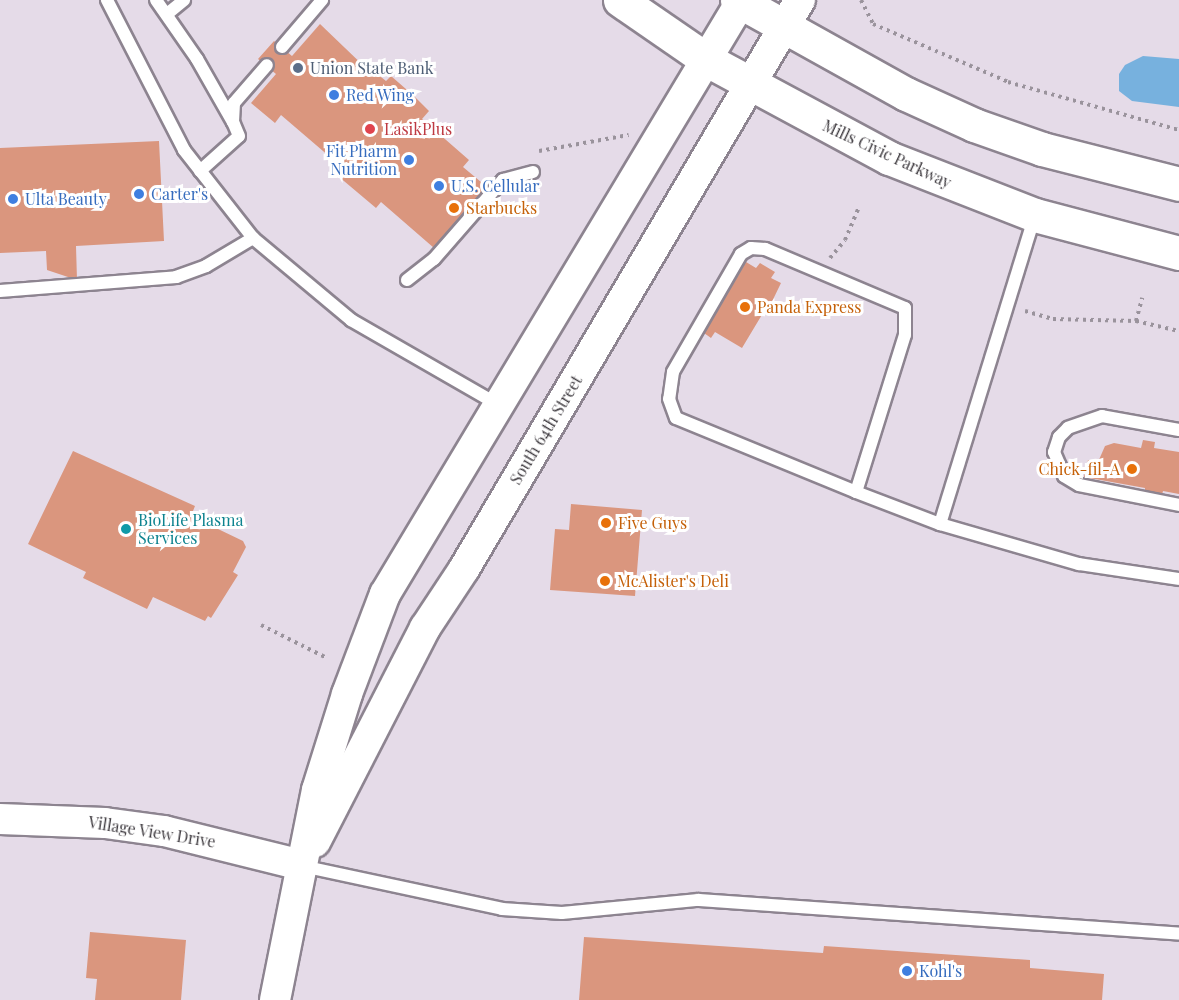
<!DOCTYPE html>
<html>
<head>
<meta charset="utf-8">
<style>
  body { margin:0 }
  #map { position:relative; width:1179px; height:1000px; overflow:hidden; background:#e5dbe8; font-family:"Playfair Display",serif }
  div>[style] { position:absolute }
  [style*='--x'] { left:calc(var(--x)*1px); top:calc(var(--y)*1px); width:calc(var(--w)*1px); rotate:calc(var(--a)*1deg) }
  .water>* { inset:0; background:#77b1de }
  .building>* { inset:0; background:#da967e }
  .path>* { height:4px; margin-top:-2px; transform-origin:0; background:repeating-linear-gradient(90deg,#9a939c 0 3px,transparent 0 7.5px) }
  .roads { filter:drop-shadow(2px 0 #8d8490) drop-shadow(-2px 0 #8d8490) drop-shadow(0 2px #8d8490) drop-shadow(0 -2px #8d8490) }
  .service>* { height:12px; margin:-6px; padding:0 6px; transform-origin:6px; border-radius:6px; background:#fff }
  .tertiary>* { height:30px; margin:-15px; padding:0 15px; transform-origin:15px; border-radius:15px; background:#fff }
  .primary>* { height:33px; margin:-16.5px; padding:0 16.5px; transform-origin:16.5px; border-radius:16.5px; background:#fff }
  .dots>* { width:16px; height:16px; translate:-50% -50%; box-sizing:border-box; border:3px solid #fff; border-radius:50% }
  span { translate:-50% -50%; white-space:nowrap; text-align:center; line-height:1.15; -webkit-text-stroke:6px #fff; paint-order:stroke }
  .service-label { font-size:16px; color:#4e5e75 }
  .left { translate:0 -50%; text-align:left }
  .shop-label { font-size:16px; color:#366cbe }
  .right { translate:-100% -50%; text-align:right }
  .health-label { font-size:16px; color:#be3a42 }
  .street-label { font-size:16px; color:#3d393e }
  .food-label { font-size:16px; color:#c56008 }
  .culture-label { font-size:16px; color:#0d838f }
</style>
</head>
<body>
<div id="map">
  <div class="water">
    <i style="clip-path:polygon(1143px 56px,1179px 59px,1179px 107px,1132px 101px,1119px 91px,1119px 74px,1125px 65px)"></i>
  </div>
  <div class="building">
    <i style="clip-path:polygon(320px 24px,369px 71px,371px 69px,386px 81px,391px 76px,414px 96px,429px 111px,422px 119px,469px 160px,463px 167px,487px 187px,434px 248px,381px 202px,376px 208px,338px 176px,344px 169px,281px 115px,275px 123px,251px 103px,276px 74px,258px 59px,274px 41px,292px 56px)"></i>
    <i style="clip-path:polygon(159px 141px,164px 241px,76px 246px,77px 280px,47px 270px,46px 251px,0 253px,0 148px)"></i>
    <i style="clip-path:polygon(746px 262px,756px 268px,760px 263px,775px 272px,771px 278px,781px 283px,766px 314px,763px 313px,742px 348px,715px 332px,711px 338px,704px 333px)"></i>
    <i style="clip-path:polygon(1143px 440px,1155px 442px,1154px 448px,1179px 452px,1179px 494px,1163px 491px,1162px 495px,1145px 492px,1145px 488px,1084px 477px,1088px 460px,1098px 462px,1105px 446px,1114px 443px,1141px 448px)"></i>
    <i style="clip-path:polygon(73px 451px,195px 506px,191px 516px,243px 541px,246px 547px,233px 572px,238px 575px,211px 618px,208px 616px,205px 621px,153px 597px,147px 609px,83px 578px,86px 572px,28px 544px)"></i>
    <i style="clip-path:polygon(571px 504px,642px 510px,635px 596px,550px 590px,555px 529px,569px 530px)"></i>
    <i style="clip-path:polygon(90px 932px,186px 940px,181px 1000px,95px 1000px,97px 979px,86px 978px)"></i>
    <i style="clip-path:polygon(584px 937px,823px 953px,824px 946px,1030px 960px,1030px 968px,1104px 974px,1102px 1000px,579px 1000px)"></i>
  </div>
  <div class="path">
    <i style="--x:861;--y:0;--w:27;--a:63"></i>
    <i style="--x:873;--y:24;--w:147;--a:23.2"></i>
    <i style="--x:1008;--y:82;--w:178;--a:15.7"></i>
    <i style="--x:539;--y:151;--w:91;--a:-10.1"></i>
    <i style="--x:830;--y:258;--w:23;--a:-50"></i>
    <i style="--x:845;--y:240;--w:36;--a:-67"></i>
    <i style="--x:1025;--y:311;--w:29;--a:16"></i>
    <i style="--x:1053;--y:319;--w:83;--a:1.4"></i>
    <i style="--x:1136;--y:321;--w:44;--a:13.1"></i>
    <i style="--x:1136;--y:321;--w:24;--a:-75"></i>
    <i style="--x:261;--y:625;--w:74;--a:26.6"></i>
  </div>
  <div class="roads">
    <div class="service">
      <i style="--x:107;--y:0;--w:169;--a:62.8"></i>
      <i style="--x:184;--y:150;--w:112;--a:51.9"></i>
      <i style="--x:253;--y:238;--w:128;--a:39.9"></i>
      <i style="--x:351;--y:320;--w:171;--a:29.9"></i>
      <i style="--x:156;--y:0;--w:72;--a:55.2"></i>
      <i style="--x:197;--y:59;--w:73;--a:60.3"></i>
      <i style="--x:167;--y:14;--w:22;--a:-39"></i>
      <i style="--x:282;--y:47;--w:62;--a:-49.6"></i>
      <i style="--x:200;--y:171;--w:52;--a:-41.9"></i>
      <i style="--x:239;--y:136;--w:15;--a:-113"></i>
      <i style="--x:233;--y:122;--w:19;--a:-87"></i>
      <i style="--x:234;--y:103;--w:50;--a:-49"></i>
      <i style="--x:407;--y:280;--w:34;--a:-38"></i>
      <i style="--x:434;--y:259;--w:105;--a:-48.9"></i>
      <i style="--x:503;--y:180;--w:31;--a:-15"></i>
      <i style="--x:0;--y:291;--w:177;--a:-4.5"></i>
      <i style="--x:176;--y:277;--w:32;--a:-20"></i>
      <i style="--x:206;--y:266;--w:55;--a:-30.8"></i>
      <i style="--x:1179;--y:430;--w:78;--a:-169.7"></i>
      <i style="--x:1102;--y:416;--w:36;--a:161"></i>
      <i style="--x:1068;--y:428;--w:13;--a:135"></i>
      <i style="--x:1059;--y:437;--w:16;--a:108"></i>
      <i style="--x:1054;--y:452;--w:26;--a:67"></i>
      <i style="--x:1064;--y:476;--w:17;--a:31"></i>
      <i style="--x:1079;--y:485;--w:102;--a:11.3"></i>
      <i style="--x:856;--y:492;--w:164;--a:-72.7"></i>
      <i style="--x:905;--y:335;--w:27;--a:-90"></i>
      <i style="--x:905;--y:308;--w:152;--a:-157.1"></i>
      <i style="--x:765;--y:249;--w:14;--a:-176"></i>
      <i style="--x:751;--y:248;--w:12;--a:149"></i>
      <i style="--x:741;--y:254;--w:136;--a:120"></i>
      <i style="--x:673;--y:372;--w:27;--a:98"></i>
      <i style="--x:669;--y:399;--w:20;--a:70"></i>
      <i style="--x:676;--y:418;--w:195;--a:22.3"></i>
      <i style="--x:856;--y:492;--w:90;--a:20.9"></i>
      <i style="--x:940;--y:524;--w:145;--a:16.1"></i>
      <i style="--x:1079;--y:564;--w:101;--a:8.5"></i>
      <i style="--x:940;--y:524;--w:323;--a:-72.9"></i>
      <i style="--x:302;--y:866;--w:205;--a:12.1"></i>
      <i style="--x:502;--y:909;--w:60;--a:3.8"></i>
      <i style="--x:562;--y:913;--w:137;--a:-5.5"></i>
      <i style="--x:698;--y:900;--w:482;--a:4"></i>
    </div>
    <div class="tertiary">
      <i style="--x:0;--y:819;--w:105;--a:2.2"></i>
      <i style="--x:105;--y:823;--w:60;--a:7.7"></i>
      <i style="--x:164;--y:831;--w:141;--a:13.9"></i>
      <i style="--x:315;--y:842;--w:241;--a:-62.8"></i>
      <i style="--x:425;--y:628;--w:71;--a:-56.5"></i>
      <i style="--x:464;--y:569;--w:661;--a:-59.44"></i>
      <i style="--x:275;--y:1000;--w:214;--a:-78.7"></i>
      <i style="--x:317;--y:790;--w:101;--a:-72.6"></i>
      <i style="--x:347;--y:694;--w:107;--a:-69.2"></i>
      <i style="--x:385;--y:594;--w:693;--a:-58.99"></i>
    </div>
    <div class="primary">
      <i style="--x:620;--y:0;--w:106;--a:34.6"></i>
      <i style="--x:707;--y:60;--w:207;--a:28.3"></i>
      <i style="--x:889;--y:158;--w:157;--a:21.3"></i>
      <i style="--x:1035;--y:215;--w:149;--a:14.8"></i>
      <i style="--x:737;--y:0;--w:193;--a:29.1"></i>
      <i style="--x:906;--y:94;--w:75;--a:24.5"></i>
      <i style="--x:974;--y:125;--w:72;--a:19.4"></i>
      <i style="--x:1042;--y:149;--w:141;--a:14.3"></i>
    </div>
  </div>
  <div class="dots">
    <i style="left:298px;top:68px;background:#5c6f8a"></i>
    <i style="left:334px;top:95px;background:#3f7fe0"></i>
    <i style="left:370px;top:129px;background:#e0444e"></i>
    <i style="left:409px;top:160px;background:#3f7fe0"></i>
    <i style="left:439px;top:186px;background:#3f7fe0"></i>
    <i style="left:139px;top:194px;background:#3f7fe0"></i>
    <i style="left:13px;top:199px;background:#3f7fe0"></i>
    <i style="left:454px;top:208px;background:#e8710a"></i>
    <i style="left:745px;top:307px;background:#e8710a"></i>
    <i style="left:1132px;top:469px;background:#e8710a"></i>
    <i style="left:606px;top:523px;background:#e8710a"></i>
    <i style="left:126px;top:529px;background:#0f9aa8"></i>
    <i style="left:605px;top:581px;background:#e8710a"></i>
    <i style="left:907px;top:971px;background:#3f7fe0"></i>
  </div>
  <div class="service-label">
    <span class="left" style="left:310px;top:68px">Union State Bank</span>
  </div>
  <div class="shop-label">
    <span class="left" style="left:346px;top:95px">Red Wing</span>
    <span class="right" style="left:397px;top:160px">Fit Pharm<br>Nutrition</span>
    <span class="left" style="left:451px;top:186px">U.S. Cellular</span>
    <span class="left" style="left:151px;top:194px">Carter's</span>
    <span class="left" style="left:25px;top:199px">Ulta Beauty</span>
    <span class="left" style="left:919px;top:971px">Kohl's</span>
  </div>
  <div class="health-label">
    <span class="left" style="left:384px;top:129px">LasikPlus</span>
  </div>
  <div class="street-label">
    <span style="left:887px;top:154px;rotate:25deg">Mills Civic Parkway</span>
    <span style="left:546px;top:430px;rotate:-59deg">South 64th Street</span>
    <span style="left:152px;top:832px;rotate:9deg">Village View Drive</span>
  </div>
  <div class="food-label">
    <span class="left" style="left:466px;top:208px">Starbucks</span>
    <span class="left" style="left:757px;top:307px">Panda Express</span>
    <span class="right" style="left:1120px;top:469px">Chick-fil-A</span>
    <span class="left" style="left:618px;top:523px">Five Guys</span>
    <span class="left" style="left:617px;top:581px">McAlister's Deli</span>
  </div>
  <div class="culture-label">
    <span class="left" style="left:138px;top:529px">BioLife Plasma<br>Services</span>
  </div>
</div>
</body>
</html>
